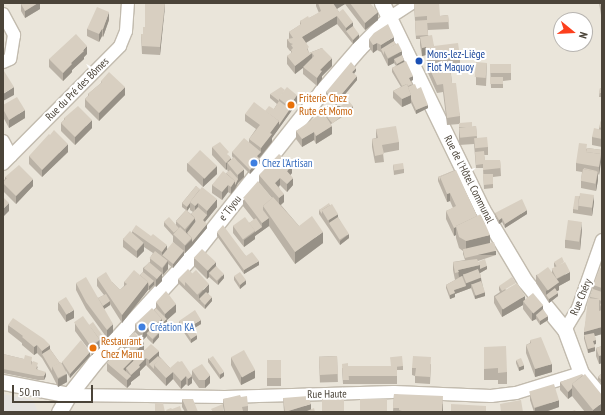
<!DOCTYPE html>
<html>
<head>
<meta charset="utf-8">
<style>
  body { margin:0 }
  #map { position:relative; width:605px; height:415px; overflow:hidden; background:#f6f3ec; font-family:"PT Sans Narrow",sans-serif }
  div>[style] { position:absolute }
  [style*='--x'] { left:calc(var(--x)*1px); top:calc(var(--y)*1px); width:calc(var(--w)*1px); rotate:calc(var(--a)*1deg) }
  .residential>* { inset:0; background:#eae5da }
  .parking>* { inset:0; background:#e5e3e0 }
  .roads { filter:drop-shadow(1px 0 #c2bbae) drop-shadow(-1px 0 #c2bbae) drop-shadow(0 1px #c2bbae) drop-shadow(0 -1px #c2bbae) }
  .minor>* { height:12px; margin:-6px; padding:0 6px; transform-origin:6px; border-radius:6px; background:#fff }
  .tertiary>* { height:15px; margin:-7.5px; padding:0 7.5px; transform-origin:7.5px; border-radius:7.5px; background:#fff }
  .wall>* { inset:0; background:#bab2a6; transform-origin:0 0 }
  .shaded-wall>* { inset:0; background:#979187; transform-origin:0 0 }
  .building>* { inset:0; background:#d8cfc1; transform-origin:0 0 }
  .dots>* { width:11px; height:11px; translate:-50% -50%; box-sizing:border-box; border:2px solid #fff; border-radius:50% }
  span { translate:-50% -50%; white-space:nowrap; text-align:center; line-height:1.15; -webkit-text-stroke:4px #fff; paint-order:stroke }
  .transit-label { font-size:11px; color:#164399 }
  .left { translate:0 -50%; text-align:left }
  .street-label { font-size:11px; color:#4b4439 }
  .food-label { font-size:11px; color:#c56008 }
  .shop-label { font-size:11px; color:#366cbe }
  .frame { position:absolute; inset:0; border:4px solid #4b4439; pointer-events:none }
  .north { position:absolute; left:553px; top:12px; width:40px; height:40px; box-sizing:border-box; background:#fff; border:1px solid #b7b4b0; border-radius:50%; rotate:108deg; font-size:11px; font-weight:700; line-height:16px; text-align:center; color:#4b4439 }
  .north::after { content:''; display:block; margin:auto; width:14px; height:18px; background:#fc3f1d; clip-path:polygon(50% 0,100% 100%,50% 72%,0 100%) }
  .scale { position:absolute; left:12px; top:385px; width:81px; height:18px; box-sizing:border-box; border:2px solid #4b4439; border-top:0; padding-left:5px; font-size:12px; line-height:14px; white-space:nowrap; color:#4b4439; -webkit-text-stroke:3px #fff; paint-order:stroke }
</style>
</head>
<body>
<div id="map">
  <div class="residential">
    <i style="clip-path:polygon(evenodd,3px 3px,602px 3px,602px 412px,3px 412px,3px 3px,561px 20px,585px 20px,585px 44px,561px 44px,561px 20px)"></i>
  </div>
  <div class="parking">
    <i style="clip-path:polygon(3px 394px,33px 400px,38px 412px,3px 412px)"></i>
  </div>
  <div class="roads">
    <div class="minor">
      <i style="--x:3;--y:14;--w:24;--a:62"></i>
      <i style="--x:14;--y:35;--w:24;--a:99"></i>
      <i style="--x:10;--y:59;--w:8;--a:157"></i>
      <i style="--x:389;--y:18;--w:27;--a:-33"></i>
      <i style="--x:3;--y:141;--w:17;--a:62"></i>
      <i style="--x:3;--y:164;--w:166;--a:-45.2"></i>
      <i style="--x:120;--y:46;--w:16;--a:-68"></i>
      <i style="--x:126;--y:31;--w:28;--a:-86"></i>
      <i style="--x:565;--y:330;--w:26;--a:-59"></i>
      <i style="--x:578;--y:308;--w:72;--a:-70.6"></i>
      <i style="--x:69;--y:395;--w:156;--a:0.7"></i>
      <i style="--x:225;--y:397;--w:169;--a:-1.7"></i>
      <i style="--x:394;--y:392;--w:97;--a:2.4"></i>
      <i style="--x:491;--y:396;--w:25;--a:-7"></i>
      <i style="--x:516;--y:393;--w:68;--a:-17.1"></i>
    </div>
    <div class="tertiary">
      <i style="--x:382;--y:3;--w:229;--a:64.1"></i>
      <i style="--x:482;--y:209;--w:84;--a:59.2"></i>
      <i style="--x:525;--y:281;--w:63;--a:50.8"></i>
      <i style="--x:565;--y:330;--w:46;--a:69.6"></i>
      <i style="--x:581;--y:373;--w:33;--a:50"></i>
      <i style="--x:3;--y:382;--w:67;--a:11.1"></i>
      <i style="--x:59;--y:412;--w:20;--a:-60"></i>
      <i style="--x:69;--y:395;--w:42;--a:-51.8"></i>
      <i style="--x:95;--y:362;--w:141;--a:-47.6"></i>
      <i style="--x:190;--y:258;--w:211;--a:-51.7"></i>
      <i style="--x:321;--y:92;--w:58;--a:-49.2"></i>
      <i style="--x:359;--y:48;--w:42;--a:-45"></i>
    </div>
  </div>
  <div class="wall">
    <i style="clip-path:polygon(40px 3px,40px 9px,25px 18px,21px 11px,21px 4px)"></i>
    <i style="clip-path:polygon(165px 3px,160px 55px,142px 54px,141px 34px,143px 34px,145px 27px)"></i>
    <i style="clip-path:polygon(316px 3px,370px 3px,378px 20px,365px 30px,345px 4px,337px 9px,339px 12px,353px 26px,359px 38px,353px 44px,337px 24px,306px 43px,309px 53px,322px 48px,332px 66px,322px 76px,322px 79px,317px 86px,303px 74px,303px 67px,295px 74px,287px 64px,287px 56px,291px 54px,291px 51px,290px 51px,287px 47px,287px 39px,289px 39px,289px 32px,300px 25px,300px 21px,309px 18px,319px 13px,316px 6px)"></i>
    <i style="clip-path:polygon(414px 3px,440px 16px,448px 15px,449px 29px,428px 30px,428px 35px,434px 46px,460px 56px,460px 63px,450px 65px,452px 83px,460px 116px,460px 123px,472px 127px,476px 126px,477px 138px,488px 147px,488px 155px,484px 155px,485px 160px,500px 160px,501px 176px,493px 177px,493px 188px,484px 189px,483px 168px,476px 168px,474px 144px,459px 145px,459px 124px,447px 125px,443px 92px,437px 93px,428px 73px,428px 67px,426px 55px,422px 56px,420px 45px,420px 39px,416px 39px)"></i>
    <i style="clip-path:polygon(599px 3px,602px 3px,602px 15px,601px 15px)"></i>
    <i style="clip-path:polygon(109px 20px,103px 37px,102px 36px,99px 42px,87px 36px,87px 29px)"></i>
    <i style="clip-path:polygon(369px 39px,394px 41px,402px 55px,413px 80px,411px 81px,412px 86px,417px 89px,428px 108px,416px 114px,411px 103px,402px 107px,393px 98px,393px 91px,401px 87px,392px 72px,392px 68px,396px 66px,394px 63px,388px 66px,381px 52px,377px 50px,373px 53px,369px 47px)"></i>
    <i style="clip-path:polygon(87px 54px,84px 57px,84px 59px,72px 70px,72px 72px,63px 81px,49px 67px,49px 59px)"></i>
    <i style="clip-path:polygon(487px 63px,486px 86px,476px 85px,476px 77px)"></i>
    <i style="left:601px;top:63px;width:1px;height:21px"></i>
    <i style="clip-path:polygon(511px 64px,511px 80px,503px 81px,503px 88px,491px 88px,490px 65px)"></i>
    <i style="clip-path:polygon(356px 71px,354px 74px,357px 80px,336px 105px,326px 96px,326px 92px)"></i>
    <i style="clip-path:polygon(101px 81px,125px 95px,99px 121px,85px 107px,85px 99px,88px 96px,88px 94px,101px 83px)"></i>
    <i style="clip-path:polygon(600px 88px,602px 88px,602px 116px,601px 116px,602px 97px,599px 97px)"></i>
    <i style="clip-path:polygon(270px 94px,297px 103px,272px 138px,272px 142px,258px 158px,260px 163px,250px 174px,238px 162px,244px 177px,238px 183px,235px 189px,231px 194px,228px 192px,222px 200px,212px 193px,212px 185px,228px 172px,227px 169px,226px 170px,212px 155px,212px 147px,229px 156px,231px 160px,233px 158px,232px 156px,232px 152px,249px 142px,249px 139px,256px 129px,245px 121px,245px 114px,265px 111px,274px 109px,277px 104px,270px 98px)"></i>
    <i style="clip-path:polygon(3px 105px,25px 118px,9px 128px,3px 117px)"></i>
    <i style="clip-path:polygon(353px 110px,331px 124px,332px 134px,316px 144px,314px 140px,302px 147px,296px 139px,296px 131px,325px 115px)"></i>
    <i style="clip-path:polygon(602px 117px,602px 147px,592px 145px,592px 137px,599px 129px)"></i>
    <i style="clip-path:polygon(64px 118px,92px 128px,75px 145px,61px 131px,61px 123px,64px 120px)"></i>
    <i style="clip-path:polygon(376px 129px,399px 142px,399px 150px,383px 153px,384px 162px,375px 163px,372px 147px,372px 139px,376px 138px)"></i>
    <i style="clip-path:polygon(587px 148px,602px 150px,599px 175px,598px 174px,598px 180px,596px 191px,581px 188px,581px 181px,582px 172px,576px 171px,576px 163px)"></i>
    <i style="clip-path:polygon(68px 152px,42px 177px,29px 164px,29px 156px)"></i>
    <i style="clip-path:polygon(187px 163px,217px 174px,203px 187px,187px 171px)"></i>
    <i style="clip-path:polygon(393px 165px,404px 169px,404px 173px,394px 175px)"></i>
    <i style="clip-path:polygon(455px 170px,496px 255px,478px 261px,478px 262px,487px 269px,480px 273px,485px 296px,475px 299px,471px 288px,455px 294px,455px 297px,450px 299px,446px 288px,446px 285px,455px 280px,453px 270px,453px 262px,465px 260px,463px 254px,463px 251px,459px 248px,456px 238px,456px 235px,454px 236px,446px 219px,446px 211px,453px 208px,450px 201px,447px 202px,438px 181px,438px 177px)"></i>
    <i style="clip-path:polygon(292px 173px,290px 175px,293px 185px,287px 192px,280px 185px,279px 187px,284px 202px,281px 205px,299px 226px,323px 243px,295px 264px,269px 226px,255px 236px,255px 239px,244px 247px,233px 233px,233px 226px,249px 223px,254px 220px,243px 206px,243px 198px,272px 198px,259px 183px,259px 175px)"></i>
    <i style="clip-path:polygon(5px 177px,33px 186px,16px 204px,3px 191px,3px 182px,5px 179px)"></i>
    <i style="clip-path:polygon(evenodd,196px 186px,217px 207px,205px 222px,207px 228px,192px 246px,185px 253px,184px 253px,184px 255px,173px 268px,168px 264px,168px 269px,163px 275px,162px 274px,162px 281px,156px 287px,154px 285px,149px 290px,148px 290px,122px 323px,110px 304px,110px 305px,104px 309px,113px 332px,107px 338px,86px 309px,76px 290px,76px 283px,98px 298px,104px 295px,97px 286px,97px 278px,112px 282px,120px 290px,124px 286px,124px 282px,140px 275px,143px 272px,143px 268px,150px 262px,150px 258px,153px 253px,144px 247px,144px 251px,137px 258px,123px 247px,123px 239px,132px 233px,132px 231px,167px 249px,175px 244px,173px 242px,173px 236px,164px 226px,164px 222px,176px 225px,176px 221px,186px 210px,182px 207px,182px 203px,196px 186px,190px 207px,190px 210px,193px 212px,191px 214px,187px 211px,190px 207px)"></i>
    <i style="clip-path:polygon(579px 196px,594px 202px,592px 216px,573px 213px,573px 209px)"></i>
    <i style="clip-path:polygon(330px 205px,338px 217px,349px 238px,340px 245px,319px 214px,319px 210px)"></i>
    <i style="clip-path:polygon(495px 213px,527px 214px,505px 228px,502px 222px,499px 224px,495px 217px)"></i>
    <i style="clip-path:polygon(582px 229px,580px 250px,565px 248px,565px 240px)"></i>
    <i style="clip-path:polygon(217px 232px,246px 256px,259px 265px,244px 274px,217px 236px)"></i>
    <i style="clip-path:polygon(194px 258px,216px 266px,224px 278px,218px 285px,209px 277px,207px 279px,194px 266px)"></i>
    <i style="clip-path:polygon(554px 262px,570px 280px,559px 286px,559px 290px,557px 291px,558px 296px,549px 303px,536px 283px,536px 275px,552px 272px,552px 269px,555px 268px,554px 266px)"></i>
    <i style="clip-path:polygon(602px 269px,602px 334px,595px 336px,596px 344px,594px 344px,595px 351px,588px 353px,584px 339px,584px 332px,590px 297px,593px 289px,593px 285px)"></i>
    <i style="clip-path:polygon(234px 276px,246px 284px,240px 289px,234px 280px)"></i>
    <i style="clip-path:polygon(178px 279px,209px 292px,208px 293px,212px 301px,205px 309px,178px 283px)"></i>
    <i style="clip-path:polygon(499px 286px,543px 309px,548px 320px,540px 325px,536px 319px,532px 321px,523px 309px,523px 305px,502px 317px,494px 303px,494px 296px,500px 292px,499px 290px)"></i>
    <i style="clip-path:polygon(58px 302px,74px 318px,66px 322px,58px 310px)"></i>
    <i style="clip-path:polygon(156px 302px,176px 312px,167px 320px,167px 323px,157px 331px,159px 337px,153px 344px,147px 338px,147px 336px,143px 340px,135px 332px,135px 324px,156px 308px)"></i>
    <i style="clip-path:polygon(179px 321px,201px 324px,193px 329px,197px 339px,191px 343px,179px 325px)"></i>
    <i style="clip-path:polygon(75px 323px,89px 325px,105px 343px,100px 346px,100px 348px,92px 355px,90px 352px,90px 356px,70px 378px,66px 371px,67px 382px,58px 387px,52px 375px,42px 358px,37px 353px,34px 355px,22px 345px,22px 343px,8px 332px,8px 325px,50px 349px,60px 363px,62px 363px,62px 362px,89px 350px,75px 331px)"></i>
    <i style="clip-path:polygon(530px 340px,552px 372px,535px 377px,526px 353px,526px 345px,530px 343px)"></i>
    <i style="clip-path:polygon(123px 343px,144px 350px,159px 356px,170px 368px,192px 375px,192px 370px,210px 383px,205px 388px,199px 388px,192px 378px,192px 383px,188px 386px,186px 384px,181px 389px,173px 379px,166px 386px,146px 365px,140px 371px,140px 375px,131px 382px,131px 384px,127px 388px,107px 371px,107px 363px,126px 357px,127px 355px,123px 351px)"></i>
    <i style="clip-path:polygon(602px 346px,602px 363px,599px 364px,596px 356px,596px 348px)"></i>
    <i style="clip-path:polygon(484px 347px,507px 372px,507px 384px,498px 384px,498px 380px,484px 380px)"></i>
    <i style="clip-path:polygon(3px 354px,32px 361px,32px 362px,38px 367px,37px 369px,46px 376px,44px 380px,38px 380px,3px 373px)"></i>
    <i style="left:337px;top:356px;width:26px;height:18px;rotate:88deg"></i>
    <i style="clip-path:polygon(231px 357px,255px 378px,241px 385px,231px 365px)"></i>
    <i style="clip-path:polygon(208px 358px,224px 376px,220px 379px,208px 362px)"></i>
    <i style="left:267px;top:360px;width:14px;height:26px"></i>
    <i style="clip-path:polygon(516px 360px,524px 369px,519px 371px,516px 363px)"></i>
    <i style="clip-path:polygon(431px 364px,430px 384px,415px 383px,415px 376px,412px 375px,412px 368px)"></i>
    <i style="clip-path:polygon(403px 366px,403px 370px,397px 370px,397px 384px,343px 384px,342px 368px,348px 367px)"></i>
    <i style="clip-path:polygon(602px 373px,602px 384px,598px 380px,598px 377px)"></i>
    <i style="clip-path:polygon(583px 375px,602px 412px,585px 412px,572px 396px,568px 399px,560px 390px,560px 382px)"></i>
    <i style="clip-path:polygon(530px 393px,559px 407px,545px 412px,534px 412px,530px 400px)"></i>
    <i style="clip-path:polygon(394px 394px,443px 404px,443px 412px,393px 412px)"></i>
    <i style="clip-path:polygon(241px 397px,248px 406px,248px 412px,224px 412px,223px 406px,223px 399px)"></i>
    <i style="clip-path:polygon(283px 398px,311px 409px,315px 412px,284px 412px)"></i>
    <i style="clip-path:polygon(182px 399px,198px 412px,185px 412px,182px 407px)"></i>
  </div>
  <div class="shaded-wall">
    <i style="clip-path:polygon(38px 3px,40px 3px,40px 9px,25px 18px,25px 11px)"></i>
    <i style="clip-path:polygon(165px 3px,165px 7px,160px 55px,160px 47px)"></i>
    <i style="clip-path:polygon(333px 3px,345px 3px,345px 4px,333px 11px)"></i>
    <i style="clip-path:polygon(109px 12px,109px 20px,103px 37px,103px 29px)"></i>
    <i style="clip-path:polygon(378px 12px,378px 20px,365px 30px,365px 23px)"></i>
    <i style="clip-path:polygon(337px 16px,337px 24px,302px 45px,302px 37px)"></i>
    <i style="clip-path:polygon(353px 22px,353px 30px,346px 31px,346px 36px,346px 28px)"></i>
    <i style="clip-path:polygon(102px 29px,102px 36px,99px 42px,99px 34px)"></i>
    <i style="clip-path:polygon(359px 34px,359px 38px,353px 44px,353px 40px)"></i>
    <i style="clip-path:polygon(394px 37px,394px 45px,381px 49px,381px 45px)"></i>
    <i style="clip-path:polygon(377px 43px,377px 50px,373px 53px,373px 45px)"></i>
    <i style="clip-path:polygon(87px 46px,87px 54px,84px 57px,84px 59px,72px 70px,72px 72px,63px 81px,63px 73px,71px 63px)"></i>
    <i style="clip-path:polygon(426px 47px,426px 55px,422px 56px,422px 48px)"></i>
    <i style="clip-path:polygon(402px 51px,402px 59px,394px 59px,394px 63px,388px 66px,388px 59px)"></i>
    <i style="clip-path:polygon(312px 53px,312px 61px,295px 74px,295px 66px)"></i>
    <i style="clip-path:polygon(332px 58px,332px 66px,322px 76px,322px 79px,317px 86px,317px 78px,320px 70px)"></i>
    <i style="clip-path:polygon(404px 60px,404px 64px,397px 68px,397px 64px)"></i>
    <i style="clip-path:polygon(356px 68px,356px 71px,352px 76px,352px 72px)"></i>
    <i style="clip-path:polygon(357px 76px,357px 80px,336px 105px,336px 101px)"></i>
    <i style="clip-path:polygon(413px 76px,413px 80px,409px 82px,409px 78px)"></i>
    <i style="clip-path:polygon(14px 87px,14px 95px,3px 101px,3px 94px)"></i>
    <i style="clip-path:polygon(125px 87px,125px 95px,99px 121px,99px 113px)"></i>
    <i style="clip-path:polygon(297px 95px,297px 103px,290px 113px,290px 105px)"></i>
    <i style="clip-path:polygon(411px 95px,411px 103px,402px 107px,402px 99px)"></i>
    <i style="clip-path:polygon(428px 105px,428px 108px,416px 114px,416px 110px)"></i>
    <i style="left:353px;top:106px;width:4px;height:30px;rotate:90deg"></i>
    <i style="clip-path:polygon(290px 109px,290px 113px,272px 138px,272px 142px,261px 156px,261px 148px,270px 133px,279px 121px)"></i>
    <i style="clip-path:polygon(25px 110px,25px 118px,9px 128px,9px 120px)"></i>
    <i style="clip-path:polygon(92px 120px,92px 128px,75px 145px,75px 137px)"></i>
    <i style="clip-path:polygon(332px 126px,332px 134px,316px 144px,316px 136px)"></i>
    <i style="clip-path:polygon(314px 132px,314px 140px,302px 147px,302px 139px)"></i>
    <i style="clip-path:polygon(68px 144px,68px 152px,42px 177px,42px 170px)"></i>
    <i style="clip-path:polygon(261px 152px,261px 156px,257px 160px,257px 156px)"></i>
    <i style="clip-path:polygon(602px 152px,602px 156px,599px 175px,599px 167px)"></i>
    <i style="clip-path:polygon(231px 158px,231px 166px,227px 163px,227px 169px,226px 170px,226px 163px)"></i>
    <i style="clip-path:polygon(260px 159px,260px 163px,250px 174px,250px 170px)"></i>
    <i style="clip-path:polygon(292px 165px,292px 173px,287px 179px,287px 171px)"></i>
    <i style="clip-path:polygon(217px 166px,217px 174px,203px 187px,203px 179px)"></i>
    <i style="clip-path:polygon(244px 169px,244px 177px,238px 183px,238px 175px)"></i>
    <i style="clip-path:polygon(598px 172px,598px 180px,596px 191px,596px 183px)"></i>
    <i style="clip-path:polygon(280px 178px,280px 185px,275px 190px,275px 183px)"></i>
    <i style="clip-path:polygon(293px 178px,293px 185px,287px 192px,287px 184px)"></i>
    <i style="clip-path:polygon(33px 179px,33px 186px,16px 204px,16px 196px)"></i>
    <i style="clip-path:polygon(238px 179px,238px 183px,235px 189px,235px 185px)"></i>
    <i style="clip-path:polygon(235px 181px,235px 189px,231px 194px,231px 187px)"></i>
    <i style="clip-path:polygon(228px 185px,228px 192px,222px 200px,222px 192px)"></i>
    <i style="clip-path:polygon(450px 193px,450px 201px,447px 202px,447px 194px)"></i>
    <i style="clip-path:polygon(284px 194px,284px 202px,279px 206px,279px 198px)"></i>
    <i style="clip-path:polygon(594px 195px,594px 202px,592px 216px,592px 208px)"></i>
    <i style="clip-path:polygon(217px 199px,217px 207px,203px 224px,203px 220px,207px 215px,207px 211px)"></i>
    <i style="clip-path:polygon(9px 203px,9px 211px,3px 217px,3px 209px)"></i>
    <i style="clip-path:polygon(190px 203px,190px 207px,187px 211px,187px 207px)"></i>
    <i style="clip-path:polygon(198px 203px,198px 211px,195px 214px,195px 206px)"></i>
    <i style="clip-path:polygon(527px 210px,527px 214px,505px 228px,505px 224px)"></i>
    <i style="clip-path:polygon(338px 214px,338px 221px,329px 224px,329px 220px)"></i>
    <i style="clip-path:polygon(195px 218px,195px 226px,186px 236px,186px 230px)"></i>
    <i style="clip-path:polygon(269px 218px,269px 226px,255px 236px,255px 239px,244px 247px,244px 240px,262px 227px,262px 223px)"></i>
    <i style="clip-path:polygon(502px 218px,502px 222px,499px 224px,499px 220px)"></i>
    <i style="clip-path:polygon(582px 222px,582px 229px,580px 250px,580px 242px)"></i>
    <i style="clip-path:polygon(207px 224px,207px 228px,192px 246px,185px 253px,185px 246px)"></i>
    <i style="clip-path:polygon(456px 227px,456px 235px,454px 236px,454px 228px)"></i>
    <i style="clip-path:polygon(323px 232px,323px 243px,295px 264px,295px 252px)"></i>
    <i style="clip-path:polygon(349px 234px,349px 238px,340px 245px,340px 241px)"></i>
    <i style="clip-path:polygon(490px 235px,490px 246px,466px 253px,466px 241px)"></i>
    <i style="clip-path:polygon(144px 243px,144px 251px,137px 258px,137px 251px)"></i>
    <i style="clip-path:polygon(167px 245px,167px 253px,162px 255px,162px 252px)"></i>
    <i style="clip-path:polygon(184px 251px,184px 255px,173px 268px,173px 264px)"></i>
    <i style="left:496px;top:251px;width:4px;height:31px;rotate:90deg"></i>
    <i style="clip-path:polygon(168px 261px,168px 269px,163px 275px,163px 268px)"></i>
    <i style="clip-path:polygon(259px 261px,259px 265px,244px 274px,244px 270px)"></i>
    <i style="clip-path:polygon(216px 262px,216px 270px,209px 273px,209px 277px,207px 279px,207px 271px)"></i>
    <i style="clip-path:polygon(480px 265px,487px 266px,487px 269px,480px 273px,463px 274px,463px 276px,459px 277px,458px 270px)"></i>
    <i style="clip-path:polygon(570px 272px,570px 280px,559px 286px,559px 290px,548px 297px,546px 295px,546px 291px,557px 283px,557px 279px)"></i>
    <i style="clip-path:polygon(162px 273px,162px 281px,156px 287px,156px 280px)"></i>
    <i style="clip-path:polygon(224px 274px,224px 278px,218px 285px,218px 281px)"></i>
    <i style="clip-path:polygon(481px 277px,481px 285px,471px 284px,471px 288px,455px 294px,455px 297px,450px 299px,450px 295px,454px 290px,466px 286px,466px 282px)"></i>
    <i style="clip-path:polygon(246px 280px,246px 284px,240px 289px,240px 285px)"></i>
    <i style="clip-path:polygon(154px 281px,154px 285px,149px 290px,149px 286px)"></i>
    <i style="clip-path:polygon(148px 282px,148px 290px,122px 323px,122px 315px)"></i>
    <i style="clip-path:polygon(209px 284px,209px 292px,200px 301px,199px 299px,199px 303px,199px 295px)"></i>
    <i style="clip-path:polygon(485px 292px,485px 296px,475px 299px,475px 295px)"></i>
    <i style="clip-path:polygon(558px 293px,558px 296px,549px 303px,549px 299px)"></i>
    <i style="clip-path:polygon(525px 296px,525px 303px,523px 301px,523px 305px,502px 317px,502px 309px)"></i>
    <i style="clip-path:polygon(212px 297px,212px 301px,205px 309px,205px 305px)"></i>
    <i style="clip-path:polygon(110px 301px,110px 305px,101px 311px,101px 307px)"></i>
    <i style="clip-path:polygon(176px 304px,176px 312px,167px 320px,167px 323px,162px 327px,162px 323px,165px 321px,165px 314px)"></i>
    <i style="clip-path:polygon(543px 305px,543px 313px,536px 315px,536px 319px,532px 321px,532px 313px)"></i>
    <i style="clip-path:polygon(74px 310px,74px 318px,66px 322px,66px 315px)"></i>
    <i style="clip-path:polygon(548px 316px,548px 320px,540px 325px,540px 321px)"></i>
    <i style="clip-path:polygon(162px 319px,162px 327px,155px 333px,155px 325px)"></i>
    <i style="clip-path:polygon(201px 320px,201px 324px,191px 330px,191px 326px)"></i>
    <i style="clip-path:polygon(153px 323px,153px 331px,147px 334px,147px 336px,143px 340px,143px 332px)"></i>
    <i style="clip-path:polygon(113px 324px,113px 332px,107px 338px,107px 330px)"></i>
    <i style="clip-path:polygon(602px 327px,602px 334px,585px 339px,584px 335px,584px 332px)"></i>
    <i style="clip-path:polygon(159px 333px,159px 337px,153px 344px,153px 340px)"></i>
    <i style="clip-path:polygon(197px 335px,197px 339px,191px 343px,191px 339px)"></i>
    <i style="clip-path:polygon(105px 339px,105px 343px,100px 346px,100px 348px,92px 355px,92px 347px,100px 340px)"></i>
    <i style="clip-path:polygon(596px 340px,596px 344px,593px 345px,593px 341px)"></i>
    <i style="clip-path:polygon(144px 342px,144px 350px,134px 362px,134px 354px)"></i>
    <i style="clip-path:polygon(37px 345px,37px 353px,34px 355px,34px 347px)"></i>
    <i style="clip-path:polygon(50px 345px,50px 353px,42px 354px,42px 351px)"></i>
    <i style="clip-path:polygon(595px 347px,595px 351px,588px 353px,588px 349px)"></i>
    <i style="clip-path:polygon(159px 351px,159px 359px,149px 364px,149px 360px)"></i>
    <i style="clip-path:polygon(90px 352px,90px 356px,70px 378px,70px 374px)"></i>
    <i style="clip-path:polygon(602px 355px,602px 363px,599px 364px,599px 356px)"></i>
    <i style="clip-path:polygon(146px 358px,146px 365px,140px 371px,140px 375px,131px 382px,131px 375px,139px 365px)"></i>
    <i style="clip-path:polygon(133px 359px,133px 366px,126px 368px,126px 374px,123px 369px)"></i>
    <i style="clip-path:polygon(552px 364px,552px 372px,535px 377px,535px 369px)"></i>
    <i style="clip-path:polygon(524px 365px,524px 369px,519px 371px,519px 367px)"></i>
    <i style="clip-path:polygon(255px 370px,255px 378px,241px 385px,241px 377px)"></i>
    <i style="clip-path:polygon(46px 372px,46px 376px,44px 380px,44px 376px)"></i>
    <i style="clip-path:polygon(173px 372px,173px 379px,166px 386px,166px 378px)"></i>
    <i style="clip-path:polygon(224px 372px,224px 376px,220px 379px,220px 375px)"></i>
    <i style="clip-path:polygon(67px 374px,67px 382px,58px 387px,58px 379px)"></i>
    <i style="clip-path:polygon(210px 375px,210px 383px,205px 388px,205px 380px)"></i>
    <i style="clip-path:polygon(131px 376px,131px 384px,127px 388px,127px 380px)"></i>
    <i style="clip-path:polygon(186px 376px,186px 384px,181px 389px,181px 381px)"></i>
    <i style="clip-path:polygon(192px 376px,192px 383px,188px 386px,188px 379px)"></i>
    <i style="clip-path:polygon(572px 388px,572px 396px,568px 399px,568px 392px)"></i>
    <i style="clip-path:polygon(443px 396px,443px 412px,442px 412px)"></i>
    <i style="clip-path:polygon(559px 400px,559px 407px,545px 412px,535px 412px,535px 408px)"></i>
    <i style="clip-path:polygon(602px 403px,602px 412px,593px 412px,593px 410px)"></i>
    <i style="clip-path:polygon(311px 404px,311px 411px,307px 411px,307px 412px,285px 412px)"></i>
  </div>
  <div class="building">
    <i style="clip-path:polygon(22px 3px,38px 3px,25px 11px,21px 4px)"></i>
    <i style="clip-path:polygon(147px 3px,165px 3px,160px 47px,142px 46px,141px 34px,143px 34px,143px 27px,145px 27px,145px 4px,147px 4px)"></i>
    <i style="clip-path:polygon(318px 3px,334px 3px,333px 3px,339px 12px,343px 9px,353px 22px,346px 28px,337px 16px,302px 37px,309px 47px,307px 49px,309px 53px,322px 48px,332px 58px,320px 70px,322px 71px,317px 78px,303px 67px,314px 56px,312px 53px,295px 66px,287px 56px,292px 52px,291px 50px,293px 48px,291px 45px,293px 44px,290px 43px,287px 39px,293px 38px,289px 32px,301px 24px,300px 21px,308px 16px,309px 18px,321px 11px)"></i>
    <i style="clip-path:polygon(350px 3px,370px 3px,378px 12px,365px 23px)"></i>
    <i style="clip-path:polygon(414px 3px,439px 3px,440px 16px,448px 15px,449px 22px,427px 23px,427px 16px,415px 17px)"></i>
    <i style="clip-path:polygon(600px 3px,602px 3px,602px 7px,601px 7px)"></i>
    <i style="clip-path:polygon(97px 7px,109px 12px,103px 29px,102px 29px,99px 34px,87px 29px)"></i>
    <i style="left:427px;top:20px;width:15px;height:12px;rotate:86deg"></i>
    <i style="clip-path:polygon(388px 24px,394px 37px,381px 45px,377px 43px,373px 45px,369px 39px,374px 33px)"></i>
    <i style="clip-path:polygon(353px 26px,359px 34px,353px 40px,346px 31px)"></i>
    <i style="clip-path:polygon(76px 34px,87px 46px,83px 50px,84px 51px,71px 63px,72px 64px,63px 73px,49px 59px)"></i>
    <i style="clip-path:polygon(432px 35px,434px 46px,458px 43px,460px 56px,428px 60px,426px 47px,422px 48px,420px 37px)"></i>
    <i style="clip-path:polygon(394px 41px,396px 44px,384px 51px,384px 55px,381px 49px)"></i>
    <i style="left:398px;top:43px;width:9px;height:16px;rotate:63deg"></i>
    <i style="clip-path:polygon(402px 55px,404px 60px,397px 64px,394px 59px)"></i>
    <i style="clip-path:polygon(406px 61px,413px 76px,409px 78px,412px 84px,408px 86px,407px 84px,402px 86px,392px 68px)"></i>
    <i style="clip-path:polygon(449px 61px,452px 83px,456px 83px,460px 116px,447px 118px,443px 84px,437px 85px,428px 65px)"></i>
    <i style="clip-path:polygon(351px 62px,356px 68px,352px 72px,357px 76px,336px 101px,326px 92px)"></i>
    <i style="left:476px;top:62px;width:11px;height:15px;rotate:5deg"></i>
    <i style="left:601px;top:63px;width:1px;height:13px"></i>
    <i style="left:511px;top:64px;width:9px;height:21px;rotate:90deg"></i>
    <i style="clip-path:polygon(4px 71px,14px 87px,3px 94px,3px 72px)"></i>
    <i style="clip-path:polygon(109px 72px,125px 87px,99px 113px,85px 99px,89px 95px,88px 94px,102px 82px,101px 81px)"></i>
    <i style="left:490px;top:77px;width:13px;height:7px"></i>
    <i style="clip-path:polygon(407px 84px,411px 95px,402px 99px,393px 91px)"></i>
    <i style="clip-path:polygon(415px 84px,417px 89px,421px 87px,428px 105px,416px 110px,411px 99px,411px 95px,408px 87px)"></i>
    <i style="clip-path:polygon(281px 87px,285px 90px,279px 98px,279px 101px,270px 94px)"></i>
    <i style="left:287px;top:87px;width:13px;height:14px;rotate:39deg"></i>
    <i style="clip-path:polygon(600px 88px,602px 88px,602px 93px,599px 93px)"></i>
    <i style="clip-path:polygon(17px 97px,25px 110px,9px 120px,3px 109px,3px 105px)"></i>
    <i style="left:348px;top:100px;width:8px;height:27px;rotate:50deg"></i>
    <i style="clip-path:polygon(279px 101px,290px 109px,279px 125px,279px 121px,265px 111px,269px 106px,274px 109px)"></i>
    <i style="clip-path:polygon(254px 102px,279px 121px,270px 133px,272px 134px,261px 148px,249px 139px,260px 125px,245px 114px)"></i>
    <i style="clip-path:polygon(78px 106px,92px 120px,75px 137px,61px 123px,65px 119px,64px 118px)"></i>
    <i style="clip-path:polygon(323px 112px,332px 126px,316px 136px,314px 132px,302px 139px,296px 131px)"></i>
    <i style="clip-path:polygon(602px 117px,602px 128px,599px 127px)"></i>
    <i style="clip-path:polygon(472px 122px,472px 127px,459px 127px,459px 131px,459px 123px)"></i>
    <i style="clip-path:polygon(396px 126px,399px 142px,382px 145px,384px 154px,375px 156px,372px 139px,378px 138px,376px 129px)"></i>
    <i style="left:476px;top:126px;width:10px;height:17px;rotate:84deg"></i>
    <i style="clip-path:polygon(594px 128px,602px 130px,602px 139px,592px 137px)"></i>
    <i style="clip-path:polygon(54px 130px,68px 144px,42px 170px,29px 156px,49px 134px,50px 135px)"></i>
    <i style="left:487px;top:137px;width:10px;height:13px;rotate:84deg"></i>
    <i style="clip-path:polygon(244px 138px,261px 152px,257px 156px,260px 159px,250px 170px,232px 152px)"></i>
    <i style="clip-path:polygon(220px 142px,229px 152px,227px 154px,231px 158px,226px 163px,212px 147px)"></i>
    <i style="clip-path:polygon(579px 143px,587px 144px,586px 152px,601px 154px,599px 167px,576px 163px)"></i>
    <i style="clip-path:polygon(587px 148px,602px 150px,601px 158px,601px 154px,586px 152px)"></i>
    <i style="left:200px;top:150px;width:23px;height:18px;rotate:43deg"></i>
    <i style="clip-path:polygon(484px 151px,485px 160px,483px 160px,483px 164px,476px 165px,475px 152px)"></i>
    <i style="clip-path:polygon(279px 154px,292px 165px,287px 171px,293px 178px,287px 184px,280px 178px,275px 183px,284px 194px,279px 198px,259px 175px)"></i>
    <i style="left:234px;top:157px;width:16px;height:9px;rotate:50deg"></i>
    <i style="clip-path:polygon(483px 160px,500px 160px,501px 168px,483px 170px)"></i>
    <i style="left:403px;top:163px;width:6px;height:10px;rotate:81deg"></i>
    <i style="clip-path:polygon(19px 165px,33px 179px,16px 196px,3px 183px,3px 182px,7px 178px,5px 177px)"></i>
    <i style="left:584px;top:168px;width:13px;height:1px;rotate:13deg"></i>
    <i style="left:583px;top:169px;width:15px;height:12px;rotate:11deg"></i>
    <i style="clip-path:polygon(230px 170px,238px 179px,235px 185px,235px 181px,226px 173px)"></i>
    <i style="clip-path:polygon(455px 170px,440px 177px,440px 181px,438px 177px)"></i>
    <i style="clip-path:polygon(456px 170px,477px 216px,456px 226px,456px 227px,454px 228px,446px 211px,456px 206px,450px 193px,447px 194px,440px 177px)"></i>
    <i style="clip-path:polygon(223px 171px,235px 181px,231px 187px,228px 185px,222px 192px,212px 185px)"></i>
    <i style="clip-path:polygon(483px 174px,493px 174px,493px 184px,484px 185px)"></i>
    <i style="clip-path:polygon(258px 181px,272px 198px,263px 206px,263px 210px,269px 218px,262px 223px,243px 198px)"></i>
    <i style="clip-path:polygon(196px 186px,200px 189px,190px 202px,190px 203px,187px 207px,182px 203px)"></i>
    <i style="clip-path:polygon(202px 187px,217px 199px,207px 211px,198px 203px,195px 206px,190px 202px)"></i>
    <i style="left:580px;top:193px;width:14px;height:13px;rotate:8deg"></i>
    <i style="clip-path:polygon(575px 196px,579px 196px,578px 210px,573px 209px)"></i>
    <i style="clip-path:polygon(3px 197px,9px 203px,3px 209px)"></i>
    <i style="clip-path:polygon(273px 197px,299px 226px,312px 216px,323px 232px,295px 252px,263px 206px)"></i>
    <i style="clip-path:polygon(522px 199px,527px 210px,505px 224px,502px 218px,499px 220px,495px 213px)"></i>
    <i style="clip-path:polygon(329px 203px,330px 205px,322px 210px,322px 214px,319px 210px)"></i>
    <i style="left:332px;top:204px;width:12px;height:12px;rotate:59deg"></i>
    <i style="clip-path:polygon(198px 207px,207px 215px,203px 220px,207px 224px,192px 242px,192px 238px,187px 233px,196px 221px,195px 220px,195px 218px,191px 214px)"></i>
    <i style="left:186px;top:210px;width:12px;height:15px;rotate:42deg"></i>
    <i style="clip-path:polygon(481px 214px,490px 235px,466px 241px,459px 237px,456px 226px)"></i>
    <i style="left:169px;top:217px;width:15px;height:7px;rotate:48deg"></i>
    <i style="left:245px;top:217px;width:17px;height:15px;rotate:54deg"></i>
    <i style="left:338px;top:217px;width:20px;height:11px;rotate:57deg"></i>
    <i style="clip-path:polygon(256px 218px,262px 227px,255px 232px,255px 231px,249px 223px)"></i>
    <i style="left:568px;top:220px;width:14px;height:20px;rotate:8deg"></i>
    <i style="clip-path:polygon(136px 225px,151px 236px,153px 234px,167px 245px,162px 252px,132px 231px)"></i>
    <i style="clip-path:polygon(223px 225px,246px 256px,252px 252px,259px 261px,244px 270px,217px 232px)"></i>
    <i style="left:180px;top:227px;width:16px;height:10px;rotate:43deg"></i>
    <i style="left:130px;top:231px;width:18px;height:11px;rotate:41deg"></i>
    <i style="left:173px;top:242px;width:14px;height:17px;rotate:39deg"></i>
    <i style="left:494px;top:242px;width:9px;height:32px;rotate:77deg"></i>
    <i style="left:202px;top:249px;width:19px;height:12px;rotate:43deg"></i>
    <i style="left:155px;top:251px;width:16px;height:9px;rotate:38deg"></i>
    <i style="clip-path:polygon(562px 257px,564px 262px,557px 267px,554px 262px)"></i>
    <i style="clip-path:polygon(477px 259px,480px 265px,458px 270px,459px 272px,455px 273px,453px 262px)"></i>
    <i style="clip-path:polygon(485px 259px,487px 266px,480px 269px,480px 265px,478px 262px)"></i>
    <i style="left:149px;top:262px;width:17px;height:8px;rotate:40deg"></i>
    <i style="left:565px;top:262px;width:11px;height:15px;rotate:63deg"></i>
    <i style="left:216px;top:266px;width:11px;height:10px;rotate:45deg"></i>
    <i style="left:548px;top:267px;width:19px;height:14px;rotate:54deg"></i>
    <i style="clip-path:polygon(600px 268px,602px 269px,602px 288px,593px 285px)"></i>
    <i style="clip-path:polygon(188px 269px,193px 274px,185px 282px,185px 286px,178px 279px)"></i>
    <i style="left:478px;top:269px;width:9px;height:16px;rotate:69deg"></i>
    <i style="clip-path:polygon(134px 270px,148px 282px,122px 315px,97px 278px,106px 272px,112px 282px,120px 290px,127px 284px,124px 282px)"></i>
    <i style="left:196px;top:270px;width:19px;height:16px;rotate:47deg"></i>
    <i style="clip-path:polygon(143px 272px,154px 281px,149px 286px,148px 282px,140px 275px)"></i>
    <i style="clip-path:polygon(240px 272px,246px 280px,240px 285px,234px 276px)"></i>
    <i style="clip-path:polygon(462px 276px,466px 286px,454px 290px,455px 293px,450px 295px,446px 285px)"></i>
    <i style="clip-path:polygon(86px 277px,113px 324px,107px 330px,86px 302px,76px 283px)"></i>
    <i style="clip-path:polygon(512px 277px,516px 283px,502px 291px,499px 286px)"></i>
    <i style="left:481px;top:281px;width:12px;height:10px;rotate:70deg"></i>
    <i style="left:517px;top:283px;width:15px;height:26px;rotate:58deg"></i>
    <i style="clip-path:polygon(555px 288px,558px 293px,549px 299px,546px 295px)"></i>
    <i style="clip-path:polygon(593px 289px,602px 292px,602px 301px,599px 300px,599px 299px,595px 298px,590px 297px)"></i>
    <i style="clip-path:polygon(166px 291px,176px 304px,165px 314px,156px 302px)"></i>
    <i style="clip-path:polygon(206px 292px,212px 297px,205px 305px,199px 299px)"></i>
    <i style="left:533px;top:293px;width:16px;height:13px;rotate:50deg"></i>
    <i style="clip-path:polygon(106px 294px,110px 301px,103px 306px,98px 298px)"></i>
    <i style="left:66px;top:297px;width:15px;height:9px;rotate:58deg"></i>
    <i style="clip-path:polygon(588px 298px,599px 299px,599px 311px,602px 310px,600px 304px,602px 303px,602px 327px,584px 332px)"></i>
    <i style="clip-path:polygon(152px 308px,162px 319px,155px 325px,153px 323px,143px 332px,135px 324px)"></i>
    <i style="clip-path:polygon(156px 308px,167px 319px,162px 323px,162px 319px,154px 310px)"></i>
    <i style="clip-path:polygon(543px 309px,548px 316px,540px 321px,536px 315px)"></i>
    <i style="clip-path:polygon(195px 310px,201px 320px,191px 326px,197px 335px,191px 339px,179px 321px)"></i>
    <i style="left:83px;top:316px;width:29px;height:11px;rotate:55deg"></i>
    <i style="clip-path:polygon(13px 318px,44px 339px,50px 345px,42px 351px,37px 345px,34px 347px,22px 337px,23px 336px,8px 325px)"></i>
    <i style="clip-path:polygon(93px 322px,105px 339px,100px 342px,100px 340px,89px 325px)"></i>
    <i style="left:153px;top:327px;width:8px;height:9px;rotate:45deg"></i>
    <i style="left:134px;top:332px;width:14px;height:16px;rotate:45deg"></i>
    <i style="clip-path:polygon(594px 333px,596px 340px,593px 341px,595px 347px,588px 349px,584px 335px)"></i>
    <i style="clip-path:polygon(541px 337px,552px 364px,535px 369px,526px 345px,531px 343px,530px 340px)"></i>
    <i style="clip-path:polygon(81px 340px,90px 352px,70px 374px,62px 362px)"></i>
    <i style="clip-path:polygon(151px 344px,159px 351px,149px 360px,146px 358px,139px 365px,140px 367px,131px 375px,126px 368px)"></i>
    <i style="clip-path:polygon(506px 346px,507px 372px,498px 373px,498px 368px,484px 369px,484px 347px)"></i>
    <i style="clip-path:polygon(602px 346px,602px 355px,599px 356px,596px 348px)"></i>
    <i style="clip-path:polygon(50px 349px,60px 363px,52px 367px,52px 371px,42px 354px)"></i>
    <i style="left:244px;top:350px;width:23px;height:15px;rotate:61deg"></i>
    <i style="clip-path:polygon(118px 351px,126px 357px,128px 355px,133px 359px,123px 369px,131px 376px,127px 380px,107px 363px)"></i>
    <i style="clip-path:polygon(3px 354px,24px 359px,25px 355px,32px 357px,31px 365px,33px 361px,38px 363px,36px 369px,46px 372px,44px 376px,38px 376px,3px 369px)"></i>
    <i style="clip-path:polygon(158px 356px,161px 359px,154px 365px,154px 369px,149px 364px)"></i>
    <i style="left:213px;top:356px;width:19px;height:5px;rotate:55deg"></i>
    <i style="left:337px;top:356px;width:18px;height:18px;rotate:87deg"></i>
    <i style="left:402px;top:356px;width:10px;height:12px;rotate:84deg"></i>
    <i style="clip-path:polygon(413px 356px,431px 357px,430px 377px,415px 376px,416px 368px,412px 368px)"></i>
    <i style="clip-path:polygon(161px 358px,170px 368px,178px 361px,179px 362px,182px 361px,192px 376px,188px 379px,186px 376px,181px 381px,173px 372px,166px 378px,154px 365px)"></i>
    <i style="left:521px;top:358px;width:8px;height:5px;rotate:67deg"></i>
    <i style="left:267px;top:360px;width:14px;height:18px"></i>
    <i style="left:61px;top:362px;width:13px;height:10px;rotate:63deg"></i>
    <i style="clip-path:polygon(348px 363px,348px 367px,349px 380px,343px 380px,342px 364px)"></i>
    <i style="clip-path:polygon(202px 364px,210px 375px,205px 380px,199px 380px,192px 370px)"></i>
    <i style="left:397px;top:366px;width:10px;height:49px;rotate:90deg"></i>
    <i style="clip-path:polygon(602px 373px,602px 380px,598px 377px)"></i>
    <i style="clip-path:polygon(582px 374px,583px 375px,572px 384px,572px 388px,568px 392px,560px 382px)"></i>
    <i style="clip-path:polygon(585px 374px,602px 395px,602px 403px,593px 410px,572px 384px)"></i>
    <i style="left:554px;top:384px;width:17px;height:26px;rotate:73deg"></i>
    <i style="clip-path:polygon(394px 394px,443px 396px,442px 412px,402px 412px,402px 411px,399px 410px,399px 408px,393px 408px)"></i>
    <i style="clip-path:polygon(240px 395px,241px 397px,247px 396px,248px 406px,242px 407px,243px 411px,235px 412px,225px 412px,223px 399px)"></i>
    <i style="left:333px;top:395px;width:7px;height:17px"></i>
    <i style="clip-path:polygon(308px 396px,311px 404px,285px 412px,283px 398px)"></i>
    <i style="clip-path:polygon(182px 399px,193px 399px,198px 412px,188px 412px)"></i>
    <i style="left:322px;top:399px;width:11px;height:13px"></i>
    <i style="left:340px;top:399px;width:4px;height:13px"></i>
    <i style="left:360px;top:399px;width:27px;height:13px"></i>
    <i style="clip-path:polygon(521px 400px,523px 412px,501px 412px,500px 404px)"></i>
    <i style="clip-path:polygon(155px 403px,163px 403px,165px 412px,155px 412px)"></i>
    <i style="clip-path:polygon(223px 404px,223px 412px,213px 412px,211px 409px)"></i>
    <i style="clip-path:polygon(451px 404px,486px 406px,486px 412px,451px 412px)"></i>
    <i style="clip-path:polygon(180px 406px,182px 412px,167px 412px,166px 410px,171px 408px,172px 409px)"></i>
    <i style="clip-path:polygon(314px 408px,315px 412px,308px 412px,307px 411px)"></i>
    <i style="clip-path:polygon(575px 410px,576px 412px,570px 412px)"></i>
  </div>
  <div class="dots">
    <i style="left:419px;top:61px;background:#1a4fb4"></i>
    <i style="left:291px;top:105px;background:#e8710a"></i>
    <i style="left:254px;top:163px;background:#3f7fe0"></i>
    <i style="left:142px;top:327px;background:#3f7fe0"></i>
    <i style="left:93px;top:348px;background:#e8710a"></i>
  </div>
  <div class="transit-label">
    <span class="left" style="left:427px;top:61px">Mons-lez-Liège<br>Flot Maquoy</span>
  </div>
  <div class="street-label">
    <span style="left:77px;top:89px;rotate:-45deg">Rue du Pré des Bômes</span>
    <span style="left:469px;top:179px;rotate:63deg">Rue de l'Hôtel Communal</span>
    <span style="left:230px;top:208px;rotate:-52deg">e' Tiyou</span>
    <span style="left:581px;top:297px;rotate:-67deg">Rue Chéry</span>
    <span style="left:327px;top:394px;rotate:-1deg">Rue Haute</span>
  </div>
  <div class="food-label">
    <span class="left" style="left:299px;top:105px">Friterie Chez<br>Rute et Momo</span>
    <span class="left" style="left:101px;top:348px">Restaurant<br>Chez Manu</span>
  </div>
  <div class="shop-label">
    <span class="left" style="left:262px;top:163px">Chez l'Artisan</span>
    <span class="left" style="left:150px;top:327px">Création KA</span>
  </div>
  <div class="frame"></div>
  <div class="north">N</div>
  <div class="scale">50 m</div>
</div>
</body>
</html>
